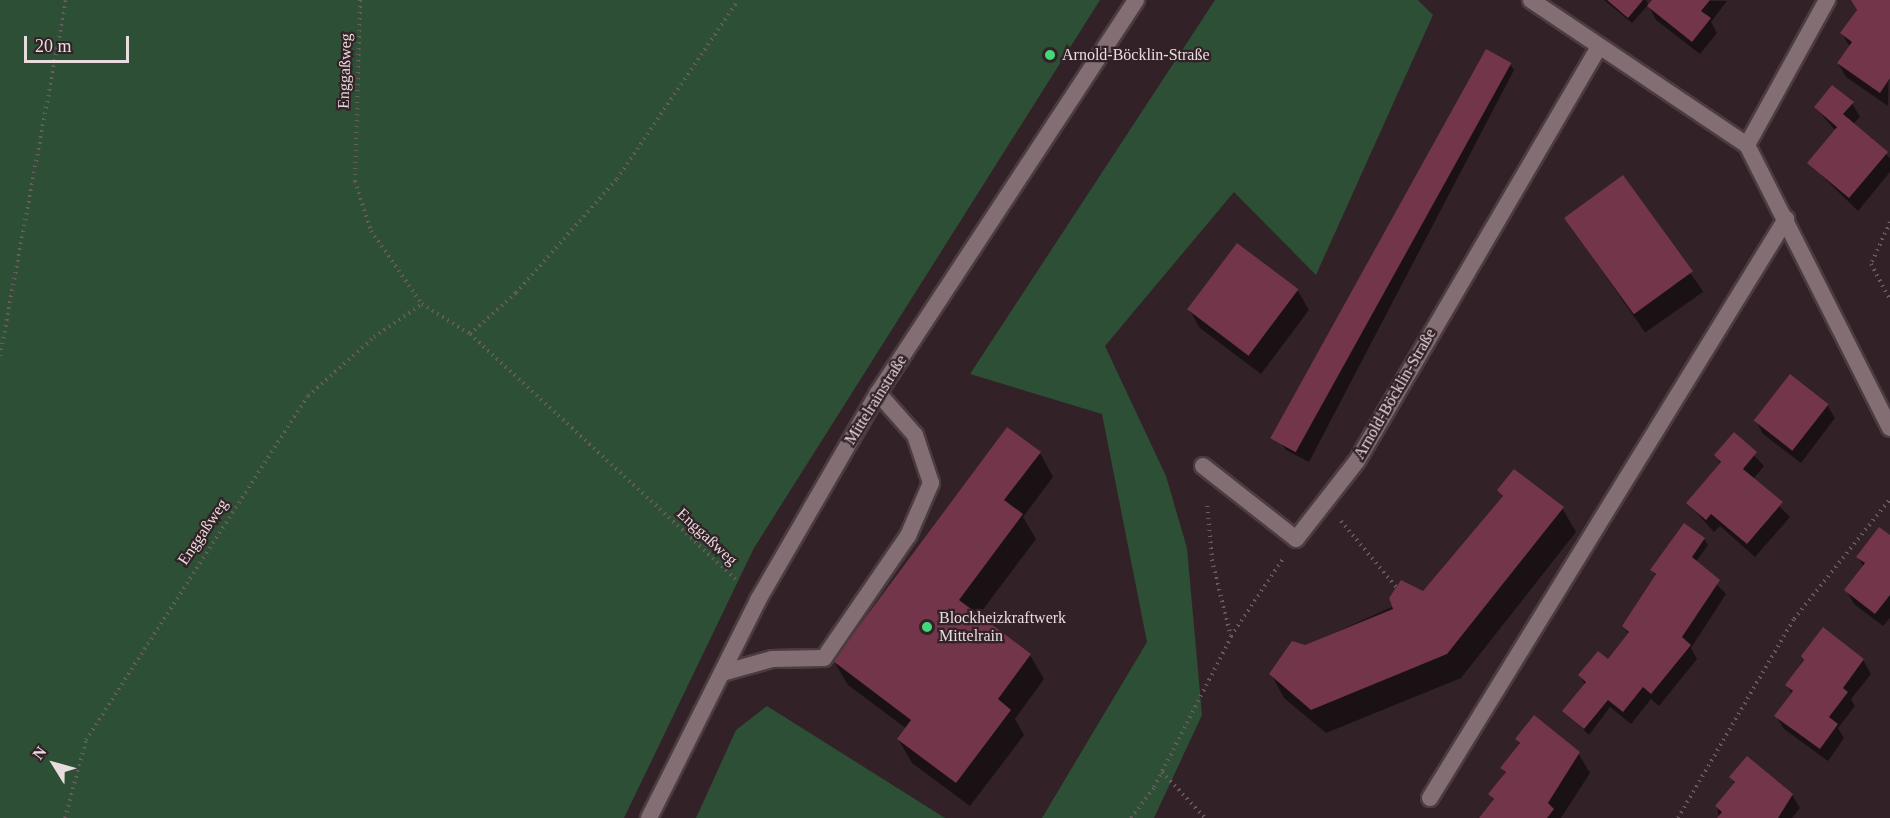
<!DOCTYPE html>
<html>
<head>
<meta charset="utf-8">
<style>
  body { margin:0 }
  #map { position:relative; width:1890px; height:818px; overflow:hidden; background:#322126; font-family:Georgia,serif }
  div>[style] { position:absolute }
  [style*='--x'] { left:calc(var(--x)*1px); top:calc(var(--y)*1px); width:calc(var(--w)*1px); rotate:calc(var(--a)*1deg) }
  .green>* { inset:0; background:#2c4f36 }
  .shadow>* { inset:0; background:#0007; transform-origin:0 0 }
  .building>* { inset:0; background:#723549; transform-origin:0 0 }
  .path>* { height:4px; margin-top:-2px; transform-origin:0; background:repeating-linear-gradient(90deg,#6a5b5f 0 1.5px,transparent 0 6px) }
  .roads { filter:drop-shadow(2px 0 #4b3c41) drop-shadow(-2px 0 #4b3c41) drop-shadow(0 2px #4b3c41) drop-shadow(0 -2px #4b3c41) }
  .service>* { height:16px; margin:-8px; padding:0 8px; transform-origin:8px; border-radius:8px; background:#836e73 }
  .minor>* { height:16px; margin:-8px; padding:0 8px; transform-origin:8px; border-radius:8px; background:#836e73 }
  .tertiary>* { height:16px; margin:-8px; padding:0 8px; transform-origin:8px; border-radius:8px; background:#836e73 }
  .dots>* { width:16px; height:16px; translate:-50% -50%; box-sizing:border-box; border:3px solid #322126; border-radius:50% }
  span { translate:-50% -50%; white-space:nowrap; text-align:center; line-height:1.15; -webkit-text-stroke:4.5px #322126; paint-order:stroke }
  .poi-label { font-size:16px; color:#e8dcdf }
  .left { translate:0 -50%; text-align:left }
  .street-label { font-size:16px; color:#e8dcdf }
  .north { position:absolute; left:24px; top:734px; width:60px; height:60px; -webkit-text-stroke:4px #322126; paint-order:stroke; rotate:307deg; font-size:16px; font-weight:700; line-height:24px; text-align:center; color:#e8dcdf }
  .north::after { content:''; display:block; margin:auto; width:21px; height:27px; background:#e8dcdf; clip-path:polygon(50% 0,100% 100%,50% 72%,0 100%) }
  .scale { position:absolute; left:24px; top:36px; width:105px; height:27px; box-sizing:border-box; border:3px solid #e8dcdf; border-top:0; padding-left:8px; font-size:18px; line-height:21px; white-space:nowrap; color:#e8dcdf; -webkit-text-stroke:4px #322126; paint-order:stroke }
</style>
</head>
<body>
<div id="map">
  <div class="green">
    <i style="clip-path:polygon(0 0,1100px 0,754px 548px,624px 818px,0 818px)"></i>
    <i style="clip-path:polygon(1215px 0,1418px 0,1433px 15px,1316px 275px,1234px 192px,1105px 346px,1166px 476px,1187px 548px,1202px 715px,1154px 818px,1042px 818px,1147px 642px,1102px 414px,970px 374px)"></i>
    <i style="clip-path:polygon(767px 706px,945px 818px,696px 818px,736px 730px)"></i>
  </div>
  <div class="shadow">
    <i style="clip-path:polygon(1604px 0,1646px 0,1649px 6px,1654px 0,1727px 1px,1711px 22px,1717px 33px,1700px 54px,1656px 20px,1648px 5px,1632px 23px)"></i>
    <i style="clip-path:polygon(1853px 0,1890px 0,1888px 106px,1846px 77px,1838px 63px,1850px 47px,1842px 34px,1857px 12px)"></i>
    <i style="clip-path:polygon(1510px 64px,1514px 70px,1309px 462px,1286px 450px,1282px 444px)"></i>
    <i style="clip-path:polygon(1852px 103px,1860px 117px,1853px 124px,1890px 158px,1890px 172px,1858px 211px,1809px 163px,1836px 131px,1815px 107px)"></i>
    <i style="left:1623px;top:177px;width:140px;height:71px;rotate:55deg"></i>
    <i style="clip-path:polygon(1237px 245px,1298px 291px,1309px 310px,1261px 374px,1200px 328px,1189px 309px)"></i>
    <i style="clip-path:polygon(1827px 405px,1835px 418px,1801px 463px,1763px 434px,1756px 421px)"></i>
    <i style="clip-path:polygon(1734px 434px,1764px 466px,1753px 479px,1790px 517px,1755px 557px,1720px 526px,1714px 532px,1688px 503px,1721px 465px,1716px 456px)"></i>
    <i style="clip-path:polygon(1040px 453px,1053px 477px,1023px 517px,1036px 539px,978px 616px,1030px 655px,1044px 679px,1015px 719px,1024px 735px,970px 806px,912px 763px,898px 739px,907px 729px,848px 685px,834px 661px)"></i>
    <i style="clip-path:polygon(1499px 490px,1562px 508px,1576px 532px,1461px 678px,1326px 733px,1284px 698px,1271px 674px,1305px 646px,1423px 593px,1503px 498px)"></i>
    <i style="clip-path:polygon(1890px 537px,1890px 618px,1883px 626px,1854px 604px,1846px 590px,1864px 567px,1858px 557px)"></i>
    <i style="clip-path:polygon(1704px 539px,1708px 545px,1695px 563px,1726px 594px,1691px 648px,1697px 659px,1659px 706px,1651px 699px,1631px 724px,1610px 707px,1589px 735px,1564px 711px,1585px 685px,1580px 675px,1608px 661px,1629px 635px,1624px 627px,1656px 577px,1652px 570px)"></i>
    <i style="clip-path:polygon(1823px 629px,1863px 660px,1871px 674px,1851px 699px,1855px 706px,1838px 728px,1844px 738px,1828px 761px,1784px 729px,1776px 716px,1792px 694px,1787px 685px)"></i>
    <i style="clip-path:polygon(1517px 739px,1578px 753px,1590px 773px,1561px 818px,1481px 818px,1494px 801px,1490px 794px,1506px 774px,1502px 768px,1520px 746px)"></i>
    <i style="clip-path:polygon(1731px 777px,1792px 795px,1800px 808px,1792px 818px,1719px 818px,1717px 806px,1735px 785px)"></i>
  </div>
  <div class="building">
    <i style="clip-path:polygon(1607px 0,1643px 0,1628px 18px)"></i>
    <i style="clip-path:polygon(1652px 0,1710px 0,1701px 11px,1711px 18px,1692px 42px,1647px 6px)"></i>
    <i style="clip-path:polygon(1851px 0,1890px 0,1890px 78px,1880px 93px,1837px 63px,1852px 42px,1840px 33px,1857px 10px)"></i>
    <i style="left:1486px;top:49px;width:29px;height:445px;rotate:29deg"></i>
    <i style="clip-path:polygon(1832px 85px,1854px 102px,1843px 114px,1888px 152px,1849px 198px,1807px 163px,1837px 127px,1814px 107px)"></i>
    <i style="left:1623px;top:175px;width:119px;height:73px;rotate:54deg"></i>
    <i style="left:1237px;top:243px;width:77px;height:83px;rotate:37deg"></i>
    <i style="left:1790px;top:374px;width:49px;height:59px;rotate:38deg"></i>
    <i style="clip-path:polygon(1007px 427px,1041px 452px,1004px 500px,1023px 514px,959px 600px,1031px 654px,998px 699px,1011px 710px,956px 783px,897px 739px,911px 720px,833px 661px)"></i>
    <i style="clip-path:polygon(1734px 432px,1757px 452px,1743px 469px,1783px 502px,1747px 544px,1711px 514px,1706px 520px,1686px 503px,1721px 462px,1714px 455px)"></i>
    <i style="clip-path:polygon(1514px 469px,1564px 507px,1447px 654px,1311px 710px,1269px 674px,1292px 641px,1305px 645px,1393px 609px,1389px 598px,1401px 580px,1423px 591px,1503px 496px,1497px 490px)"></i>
    <i style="clip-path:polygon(1684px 523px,1705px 538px,1692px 557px,1720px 580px,1682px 637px,1691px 645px,1651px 694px,1643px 687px,1623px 712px,1608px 700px,1584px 729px,1562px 711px,1586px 682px,1578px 675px,1598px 651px,1608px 659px,1629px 632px,1622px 626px,1656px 574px,1650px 570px)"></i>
    <i style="clip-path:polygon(1879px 527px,1890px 535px,1890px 595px,1875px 614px,1844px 590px,1865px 563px,1856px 557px)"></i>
    <i style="clip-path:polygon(1823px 627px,1864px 659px,1843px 688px,1848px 692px,1829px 717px,1838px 724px,1820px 749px,1774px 716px,1793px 691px,1785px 685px,1804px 660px,1801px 656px)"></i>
    <i style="clip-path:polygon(1534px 715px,1580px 752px,1548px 803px,1554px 809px,1547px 818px,1479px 818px,1494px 799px,1488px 794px,1506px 772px,1500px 768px,1520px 743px,1515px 739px)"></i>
    <i style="clip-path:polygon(1747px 756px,1793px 794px,1778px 818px,1717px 818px,1722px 812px,1715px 806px,1735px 782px,1729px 777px)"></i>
  </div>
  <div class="path">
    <i style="--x:360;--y:0;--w:181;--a:91.6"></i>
    <i style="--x:355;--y:181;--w:52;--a:72.3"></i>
    <i style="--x:371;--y:231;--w:89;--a:55.1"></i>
    <i style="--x:422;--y:304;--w:57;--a:32"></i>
    <i style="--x:470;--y:334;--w:364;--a:42.7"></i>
    <i style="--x:1890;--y:222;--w:46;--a:114.3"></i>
    <i style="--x:1871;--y:264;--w:40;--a:62"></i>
    <i style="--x:470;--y:334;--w:62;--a:-41.7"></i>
    <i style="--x:516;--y:293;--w:152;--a:-48.5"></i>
    <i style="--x:617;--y:179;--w:216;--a:-55.9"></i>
    <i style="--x:0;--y:356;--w:362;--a:-79.5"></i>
    <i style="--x:1341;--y:521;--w:86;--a:50.2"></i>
    <i style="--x:1231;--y:636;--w:92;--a:-56.1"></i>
    <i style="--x:1162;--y:772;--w:63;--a:46.9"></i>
    <i style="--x:65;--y:818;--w:81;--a:-74.9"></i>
    <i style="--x:86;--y:740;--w:409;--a:-57.2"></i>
    <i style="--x:308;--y:396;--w:89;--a:-41.8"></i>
    <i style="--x:374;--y:337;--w:58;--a:-34.5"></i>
    <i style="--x:1131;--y:818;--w:39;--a:-53"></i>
    <i style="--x:1154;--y:787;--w:169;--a:-62.8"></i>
    <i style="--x:1231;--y:637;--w:78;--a:-104"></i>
    <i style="--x:1212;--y:561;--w:58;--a:-94.9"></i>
    <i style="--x:1678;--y:818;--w:230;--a:-59.8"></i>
    <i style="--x:1794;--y:619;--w:154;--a:-51.3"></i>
  </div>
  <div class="roads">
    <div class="service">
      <i style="--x:722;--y:673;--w:52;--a:-15.6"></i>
      <i style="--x:772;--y:659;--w:52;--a:-1.1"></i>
      <i style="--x:824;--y:658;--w:148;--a:-55.5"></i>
      <i style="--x:908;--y:536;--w:58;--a:-66.5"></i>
      <i style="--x:931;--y:483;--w:51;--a:-108.4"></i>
      <i style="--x:915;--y:435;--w:56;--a:-131.4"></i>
    </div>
    <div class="minor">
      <i style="--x:1531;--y:0;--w:260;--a:33.9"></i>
      <i style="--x:1747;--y:145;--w:317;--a:63.2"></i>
      <i style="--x:1747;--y:145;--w:166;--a:-61.1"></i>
      <i style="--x:1203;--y:466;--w:118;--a:38.1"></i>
      <i style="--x:1296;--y:539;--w:99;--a:-52"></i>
      <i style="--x:1357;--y:461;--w:480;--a:-59.7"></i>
      <i style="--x:1430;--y:798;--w:680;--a:-58.41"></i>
    </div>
    <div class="tertiary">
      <i style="--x:649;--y:818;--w:244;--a:-63.4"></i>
      <i style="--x:758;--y:600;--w:239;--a:-59.9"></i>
      <i style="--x:878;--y:393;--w:470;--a:-56.7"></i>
    </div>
  </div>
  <div class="dots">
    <i style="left:1050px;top:55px;background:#44d77a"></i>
    <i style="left:927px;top:627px;background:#44d77a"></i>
  </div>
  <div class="poi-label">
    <span class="left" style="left:1062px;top:55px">Arnold-Böcklin-Straße</span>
    <span class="left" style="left:939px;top:627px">Blockheizkraftwerk<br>Mittelrain</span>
  </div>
  <div class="street-label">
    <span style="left:345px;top:71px;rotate:-88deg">Enggaßweg</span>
    <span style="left:1395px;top:394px;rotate:-60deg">Arnold-Böcklin-Straße</span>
    <span style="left:876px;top:400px;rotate:-58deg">Mittelrainstraße</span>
    <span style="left:203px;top:532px;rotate:-56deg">Enggaßweg</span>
    <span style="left:707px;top:537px;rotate:43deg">Enggaßweg</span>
  </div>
  <div class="north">N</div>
  <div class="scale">20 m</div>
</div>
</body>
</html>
